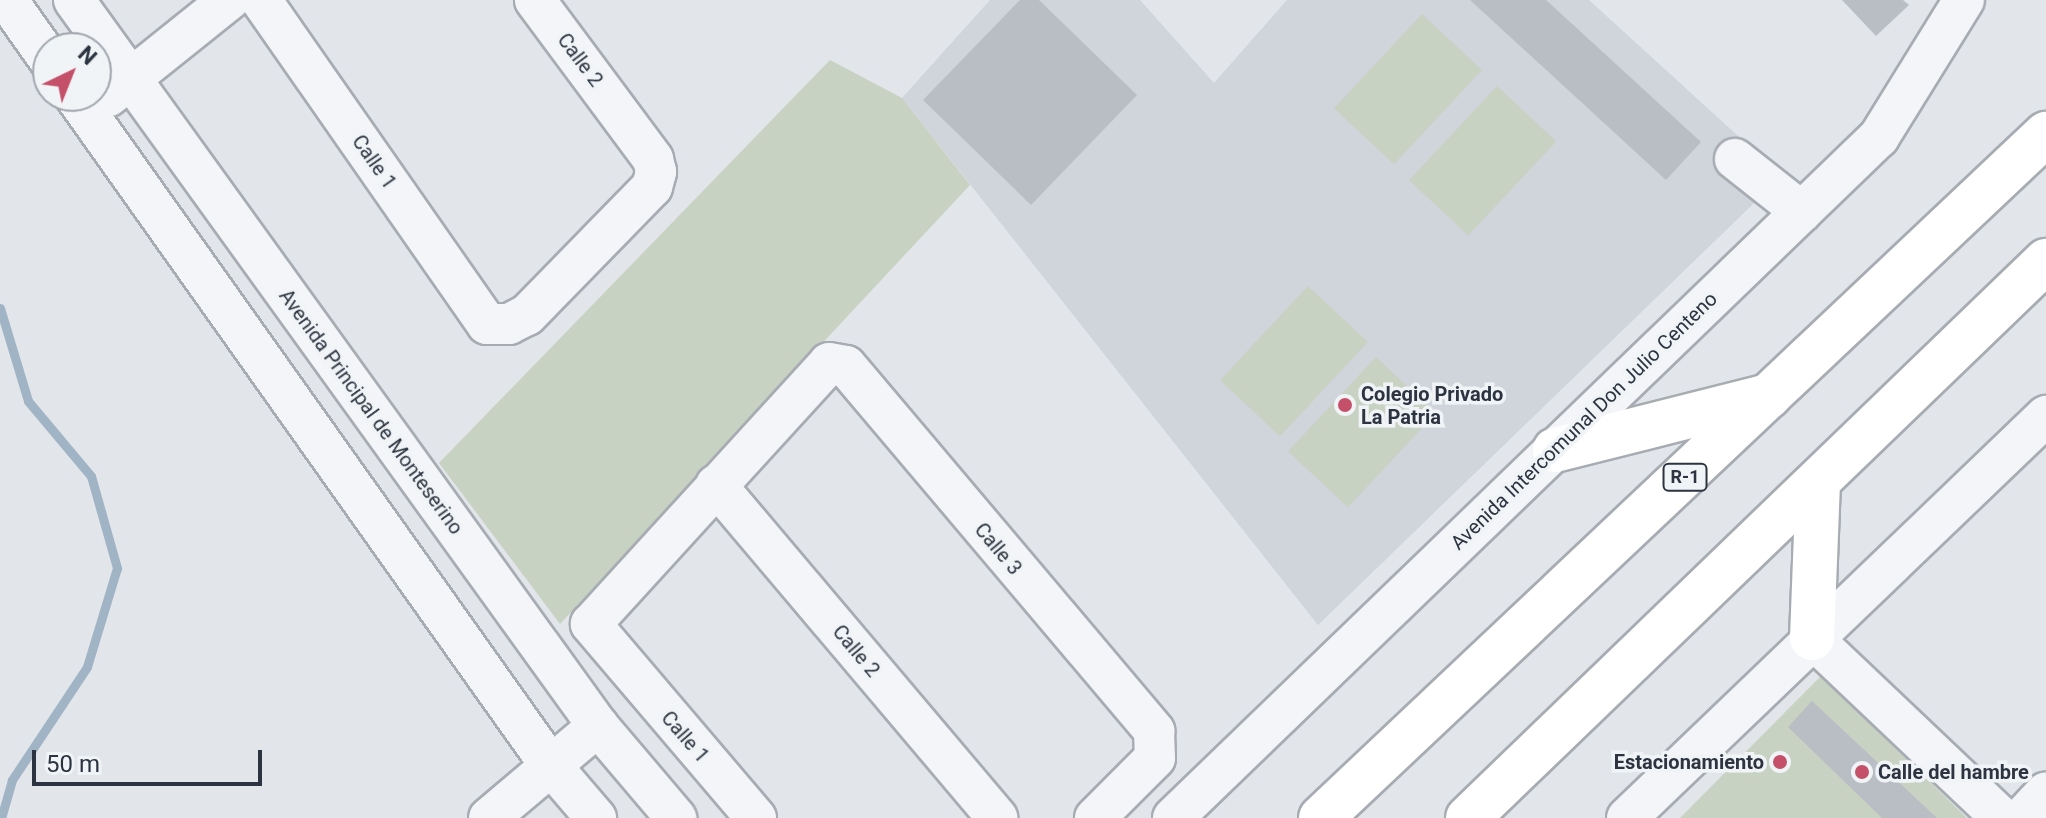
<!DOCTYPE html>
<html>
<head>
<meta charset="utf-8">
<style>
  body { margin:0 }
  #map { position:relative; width:2046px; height:818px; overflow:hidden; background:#e2e5e9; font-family:Roboto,sans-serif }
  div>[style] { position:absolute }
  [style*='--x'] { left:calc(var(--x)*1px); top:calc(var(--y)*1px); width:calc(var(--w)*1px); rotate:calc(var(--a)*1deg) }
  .built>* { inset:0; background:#d0d4db }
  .green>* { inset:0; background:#c8d2c3; transform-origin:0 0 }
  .stream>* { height:9px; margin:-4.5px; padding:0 4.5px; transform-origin:4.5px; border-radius:4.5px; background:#a0b4c6 }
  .building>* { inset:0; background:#b9bec5 }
  .roads { filter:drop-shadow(2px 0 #a7acb3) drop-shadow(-2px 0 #a7acb3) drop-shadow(0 2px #a7acb3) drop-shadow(0 -2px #a7acb3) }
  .minor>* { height:40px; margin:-20px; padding:0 20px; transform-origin:20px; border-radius:20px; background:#f4f5f8 }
  .major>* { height:44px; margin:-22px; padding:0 22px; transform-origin:22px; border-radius:22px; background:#fff }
  .dots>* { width:22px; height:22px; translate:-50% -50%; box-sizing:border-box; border:4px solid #f1f4f7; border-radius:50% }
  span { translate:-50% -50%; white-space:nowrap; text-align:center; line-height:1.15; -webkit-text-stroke:7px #f1f4f7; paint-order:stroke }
  .shield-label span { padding:2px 6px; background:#f1f4f7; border:2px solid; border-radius:6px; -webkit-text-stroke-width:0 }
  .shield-label { font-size:18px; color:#2b3440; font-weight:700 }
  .street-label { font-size:20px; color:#2b3440 }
  .poi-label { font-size:20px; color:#2b3440; font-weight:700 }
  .left { translate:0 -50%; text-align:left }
  .right { translate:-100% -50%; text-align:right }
  .north { position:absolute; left:32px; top:32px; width:80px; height:80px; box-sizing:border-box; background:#f1f4f7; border:2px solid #a2a7ae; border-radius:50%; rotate:43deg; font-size:22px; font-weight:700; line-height:32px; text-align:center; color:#2b3440 }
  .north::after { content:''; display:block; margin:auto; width:28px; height:36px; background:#c45169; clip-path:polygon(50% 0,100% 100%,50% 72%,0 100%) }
  .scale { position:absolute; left:32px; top:750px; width:230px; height:36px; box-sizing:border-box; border:4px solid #2b3440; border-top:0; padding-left:10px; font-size:24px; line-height:28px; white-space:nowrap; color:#2b3440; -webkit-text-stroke:6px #f1f4f7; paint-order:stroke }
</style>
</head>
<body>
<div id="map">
  <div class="built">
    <i style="clip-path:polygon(990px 0,1140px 0,1214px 83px,1287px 0,1589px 0,1782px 176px,1318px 625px,902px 98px)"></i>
  </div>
  <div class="green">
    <i style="left:1422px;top:14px;width:82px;height:129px;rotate:43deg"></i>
    <i style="clip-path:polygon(830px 60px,902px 98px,970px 185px,560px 624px,439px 463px)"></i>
    <i style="left:1497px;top:86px;width:81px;height:129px;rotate:43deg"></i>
    <i style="left:1308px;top:286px;width:82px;height:129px;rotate:43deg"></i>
    <i style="left:1376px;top:357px;width:82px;height:129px;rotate:43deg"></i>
    <i style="clip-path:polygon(1821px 676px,1967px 818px,1680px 818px)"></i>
  </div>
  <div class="stream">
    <i style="--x:0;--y:308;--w:97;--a:73.2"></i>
    <i style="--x:28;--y:401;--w:98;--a:50"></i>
    <i style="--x:91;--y:476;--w:96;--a:74.2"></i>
    <i style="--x:117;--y:568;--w:103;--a:106.9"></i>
    <i style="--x:87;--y:667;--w:136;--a:123.6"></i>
    <i style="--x:12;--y:780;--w:40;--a:106"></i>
  </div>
  <div class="building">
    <i style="clip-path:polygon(1020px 0,1039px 0,1137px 95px,1031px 205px,923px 100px)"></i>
    <i style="clip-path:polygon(1470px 0,1546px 0,1701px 142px,1666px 180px)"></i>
    <i style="clip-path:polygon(1842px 0,1903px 0,1909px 5px,1876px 36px)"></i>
    <i style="clip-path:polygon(1812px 701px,1937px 818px,1882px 818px,1788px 727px)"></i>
  </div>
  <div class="roads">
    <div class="minor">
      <i style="--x:7;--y:0;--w:71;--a:54.7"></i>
      <i style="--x:74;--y:0;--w:895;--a:54.18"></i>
      <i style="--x:598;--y:726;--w:121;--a:49.7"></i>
      <i style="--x:261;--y:0;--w:395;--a:55.1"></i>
      <i style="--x:487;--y:324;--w:22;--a:0"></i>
      <i style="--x:509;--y:324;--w:20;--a:-27"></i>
      <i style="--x:527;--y:315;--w:179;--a:-45.7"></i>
      <i style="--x:652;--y:187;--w:16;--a:-75"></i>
      <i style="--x:656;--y:172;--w:13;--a:-103"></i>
      <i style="--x:653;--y:159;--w:198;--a:-126.6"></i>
      <i style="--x:75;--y:96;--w:817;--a:54.62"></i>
      <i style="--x:548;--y:762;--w:74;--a:49.4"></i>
      <i style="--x:109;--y:96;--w:154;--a:-38.7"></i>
      <i style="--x:1735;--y:159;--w:85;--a:38.3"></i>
      <i style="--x:716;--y:485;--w:436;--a:49.8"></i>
      <i style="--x:1812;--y:638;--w:262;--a:43.5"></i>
      <i style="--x:489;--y:818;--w:143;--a:-40.2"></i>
      <i style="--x:756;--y:818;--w:255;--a:-130.4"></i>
      <i style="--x:591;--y:624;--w:353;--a:-47.6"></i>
      <i style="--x:829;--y:363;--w:17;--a:10"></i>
      <i style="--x:846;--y:366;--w:478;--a:49.8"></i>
      <i style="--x:1154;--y:731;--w:27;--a:88"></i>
      <i style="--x:1155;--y:758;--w:85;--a:135"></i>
      <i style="--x:1173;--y:818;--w:981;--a:-43.97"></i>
      <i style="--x:1879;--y:137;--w:161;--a:-58.2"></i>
      <i style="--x:1627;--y:818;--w:581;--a:-43.81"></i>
      <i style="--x:2022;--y:818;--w:35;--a:-47"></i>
    </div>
    <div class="major">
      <i style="--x:1555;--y:450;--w:221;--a:-14.2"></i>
      <i style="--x:1812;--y:638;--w:155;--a:-87.8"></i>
      <i style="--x:1321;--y:818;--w:997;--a:-43.33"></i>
      <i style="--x:1468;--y:818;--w:803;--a:-43.94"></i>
    </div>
  </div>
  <div class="dots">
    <i style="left:1345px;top:405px;background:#c45169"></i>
    <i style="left:1780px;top:762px;background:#c45169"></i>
    <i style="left:1862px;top:772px;background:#c45169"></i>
  </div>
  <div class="shield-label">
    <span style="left:1685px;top:477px">R-1</span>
  </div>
  <div class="street-label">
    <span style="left:580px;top:60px;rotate:53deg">Calle 2</span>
    <span style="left:374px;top:162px;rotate:55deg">Calle 1</span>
    <span style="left:371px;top:412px;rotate:54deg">Avenida Principal de Monteserino</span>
    <span style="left:1584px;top:421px;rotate:-44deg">Avenida Intercomunal Don Julio Centeno</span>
    <span style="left:998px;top:549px;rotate:50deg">Calle 3</span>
    <span style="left:856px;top:651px;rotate:50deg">Calle 2</span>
    <span style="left:685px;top:737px;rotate:49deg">Calle 1</span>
  </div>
  <div class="poi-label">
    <span class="left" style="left:1361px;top:406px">Colegio Privado<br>La Patria</span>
    <span class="right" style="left:1764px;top:762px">Estacionamiento</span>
    <span class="left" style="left:1878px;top:772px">Calle del hambre</span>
  </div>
  <div class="north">N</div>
  <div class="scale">50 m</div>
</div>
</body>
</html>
